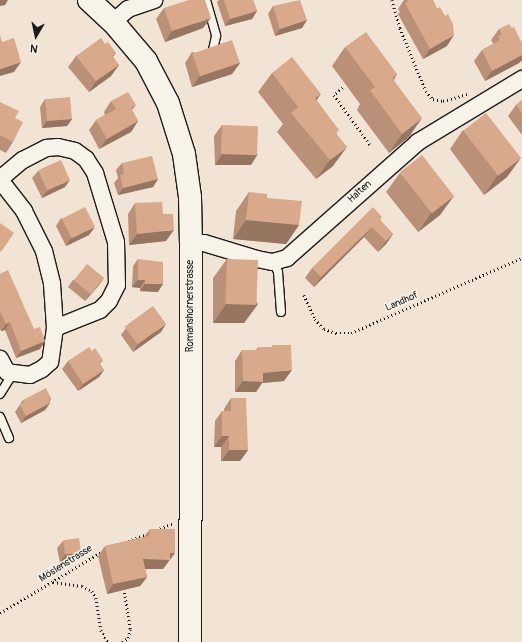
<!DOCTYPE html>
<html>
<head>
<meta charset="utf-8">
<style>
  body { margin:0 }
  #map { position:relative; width:522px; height:642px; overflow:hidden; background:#f1e4d5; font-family:Pangolin,sans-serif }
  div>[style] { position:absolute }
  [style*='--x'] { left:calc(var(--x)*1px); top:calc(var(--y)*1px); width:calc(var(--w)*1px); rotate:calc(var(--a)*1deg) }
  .path>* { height:2.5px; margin-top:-1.25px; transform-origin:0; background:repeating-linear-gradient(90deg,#1c1c1c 0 1px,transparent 0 4px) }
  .roads { filter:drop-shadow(1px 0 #1c1c1c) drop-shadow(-1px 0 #1c1c1c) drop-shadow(0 1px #1c1c1c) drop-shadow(0 -1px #1c1c1c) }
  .lane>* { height:8px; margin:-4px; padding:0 4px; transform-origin:4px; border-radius:4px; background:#f7f3e8 }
  .street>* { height:16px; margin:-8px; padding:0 8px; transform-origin:8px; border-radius:8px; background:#f7f3e8 }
  .secondary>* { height:22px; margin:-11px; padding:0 11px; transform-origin:11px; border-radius:11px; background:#f7f3e8 }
  .wall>* { inset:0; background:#ba9177 }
  .shaded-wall>* { inset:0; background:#977661 }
  .building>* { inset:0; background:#d8a98a; transform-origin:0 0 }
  span { translate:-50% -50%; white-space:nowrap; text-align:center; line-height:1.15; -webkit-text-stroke:3px #f7f3e8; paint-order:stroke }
  .street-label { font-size:10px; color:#1c1c1c }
  .north { position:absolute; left:16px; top:16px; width:40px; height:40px; -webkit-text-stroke:3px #f7f3e8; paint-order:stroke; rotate:189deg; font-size:11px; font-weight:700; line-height:16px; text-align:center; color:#1c1c1c }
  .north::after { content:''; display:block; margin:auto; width:14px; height:18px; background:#1c1c1c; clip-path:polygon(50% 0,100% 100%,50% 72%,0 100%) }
</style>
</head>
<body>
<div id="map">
  <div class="path">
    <i style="--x:392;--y:0;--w:29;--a:74"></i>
    <i style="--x:400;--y:28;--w:68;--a:67.6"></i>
    <i style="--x:426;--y:91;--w:11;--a:49"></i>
    <i style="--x:433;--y:99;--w:10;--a:11"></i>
    <i style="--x:443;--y:101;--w:25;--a:-16"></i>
    <i style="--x:343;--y:88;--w:11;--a:142"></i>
    <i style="--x:334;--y:95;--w:63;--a:54"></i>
    <i style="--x:304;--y:295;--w:26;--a:65"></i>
    <i style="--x:315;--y:319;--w:13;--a:48"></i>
    <i style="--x:324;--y:329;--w:13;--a:18"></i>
    <i style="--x:336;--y:333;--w:15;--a:0"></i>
    <i style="--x:351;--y:333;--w:187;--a:-23.7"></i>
    <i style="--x:156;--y:530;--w:19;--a:-21"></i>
    <i style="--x:128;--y:541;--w:20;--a:-20"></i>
    <i style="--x:53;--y:582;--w:29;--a:8"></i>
    <i style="--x:82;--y:586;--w:11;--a:27"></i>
    <i style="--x:92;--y:591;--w:8;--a:60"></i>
    <i style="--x:96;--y:598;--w:32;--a:81"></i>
    <i style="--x:101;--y:630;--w:14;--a:60"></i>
    <i style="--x:0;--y:613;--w:120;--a:-31"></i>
    <i style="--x:122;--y:642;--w:7;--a:-34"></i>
    <i style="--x:128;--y:638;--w:9;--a:-77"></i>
    <i style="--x:130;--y:629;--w:37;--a:-99"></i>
  </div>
  <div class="roads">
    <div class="lane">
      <i style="--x:206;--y:0;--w:37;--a:74"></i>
      <i style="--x:216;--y:36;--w:14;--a:102"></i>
      <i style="--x:273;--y:262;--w:11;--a:63"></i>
      <i style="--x:278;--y:272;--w:40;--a:85.7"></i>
      <i style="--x:0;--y:394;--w:25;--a:-58"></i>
      <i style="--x:0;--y:417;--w:23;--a:67"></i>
    </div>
    <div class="street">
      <i style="--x:113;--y:22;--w:20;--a:-41"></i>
      <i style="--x:128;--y:9;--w:28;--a:-19"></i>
      <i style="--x:0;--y:179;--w:30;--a:-40"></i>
      <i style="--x:23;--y:160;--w:27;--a:-27"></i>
      <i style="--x:47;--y:148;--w:11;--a:-5"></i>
      <i style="--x:58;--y:147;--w:17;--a:13"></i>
      <i style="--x:75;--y:151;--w:14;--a:36"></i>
      <i style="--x:86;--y:159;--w:17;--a:57"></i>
      <i style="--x:95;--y:173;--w:72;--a:73.1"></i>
      <i style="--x:116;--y:242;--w:43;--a:88.7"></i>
      <i style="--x:117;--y:285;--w:18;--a:117"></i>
      <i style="--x:109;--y:301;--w:13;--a:135"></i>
      <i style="--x:100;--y:310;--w:48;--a:158.2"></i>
      <i style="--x:0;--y:180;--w:39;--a:52"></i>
      <i style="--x:24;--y:211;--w:45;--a:63.4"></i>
      <i style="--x:44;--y:251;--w:34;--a:76"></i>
      <i style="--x:52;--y:284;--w:44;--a:86.1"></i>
      <i style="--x:55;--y:328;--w:34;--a:98"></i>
      <i style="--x:50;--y:362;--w:11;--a:139"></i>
      <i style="--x:42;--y:369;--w:13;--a:153"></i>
      <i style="--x:30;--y:375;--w:17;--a:-173"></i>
      <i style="--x:13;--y:373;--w:6;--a:-171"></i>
      <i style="--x:7;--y:372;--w:15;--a:-118"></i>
      <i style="--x:191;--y:243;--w:13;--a:0"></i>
      <i style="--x:204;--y:243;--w:55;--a:16.8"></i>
      <i style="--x:257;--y:259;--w:16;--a:11"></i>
      <i style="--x:273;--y:262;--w:15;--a:-16"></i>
      <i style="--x:287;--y:258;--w:175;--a:-41.5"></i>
      <i style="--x:418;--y:142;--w:122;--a:-31.2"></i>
    </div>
    <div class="secondary">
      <i style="--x:89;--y:0;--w:33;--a:43"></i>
      <i style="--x:113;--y:22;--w:51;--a:49.8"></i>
      <i style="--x:146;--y:61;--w:47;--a:62.4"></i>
      <i style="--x:168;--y:103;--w:53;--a:72.6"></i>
      <i style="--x:184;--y:154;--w:43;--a:82.1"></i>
      <i style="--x:190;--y:197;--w:46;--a:88.8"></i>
      <i style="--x:191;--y:243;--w:399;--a:90.1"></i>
    </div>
  </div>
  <div class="wall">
    <i style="clip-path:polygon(219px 0,253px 0,257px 11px,252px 19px,225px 26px,217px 2px)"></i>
    <i style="clip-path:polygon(404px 0,433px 0,437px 9px,445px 16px,447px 46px,423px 59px,398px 14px,400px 12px,398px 9px)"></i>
    <i style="clip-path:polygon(273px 6px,307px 20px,302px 28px,275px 36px,268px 14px)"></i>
    <i style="clip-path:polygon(164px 8px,203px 28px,165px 42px,156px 19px)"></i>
    <i style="clip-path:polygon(512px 28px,522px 43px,522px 60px,519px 63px,485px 81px,474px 61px,482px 50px,493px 44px,493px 43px,491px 40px,499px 29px)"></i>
    <i style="clip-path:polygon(105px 44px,116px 53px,113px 57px,119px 65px,111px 76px,89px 92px,68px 67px,76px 56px)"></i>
    <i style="clip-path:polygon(345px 47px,397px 74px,394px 80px,409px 137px,389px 153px,357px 110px,360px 104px,332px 66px)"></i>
    <i style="clip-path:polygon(192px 52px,240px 63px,232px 74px,192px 87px,185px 63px)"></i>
    <i style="clip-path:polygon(272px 73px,316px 100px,337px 134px,333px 166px,316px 179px,277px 132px,283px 124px,258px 92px)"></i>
    <i style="clip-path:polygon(45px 99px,72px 119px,67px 126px,42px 128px,40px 107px)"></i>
    <i style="clip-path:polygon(522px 100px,522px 135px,508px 116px,516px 105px)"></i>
    <i style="clip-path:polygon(111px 101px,136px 105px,132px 110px,138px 121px,131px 132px,99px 149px,89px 130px,96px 120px,105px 115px,104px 112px)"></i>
    <i style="clip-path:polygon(0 102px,15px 118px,13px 142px,6px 153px,0 150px)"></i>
    <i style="clip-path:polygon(222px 125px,251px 165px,215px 165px,214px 136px)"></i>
    <i style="clip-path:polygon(463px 130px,507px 177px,484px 195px,450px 149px)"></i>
    <i style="clip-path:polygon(122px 163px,158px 179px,153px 187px,118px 195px,114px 183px,118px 178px,116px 170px)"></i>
    <i style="clip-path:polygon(38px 171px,65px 187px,42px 198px,32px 178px)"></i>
    <i style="clip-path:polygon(400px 173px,440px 215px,418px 232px,386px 192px)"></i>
    <i style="clip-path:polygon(249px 192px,267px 198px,299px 225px,286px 244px,233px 239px,236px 211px)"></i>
    <i style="clip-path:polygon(135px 203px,163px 214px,166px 241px,129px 245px,128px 214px)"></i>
    <i style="clip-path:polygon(382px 217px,380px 220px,393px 234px,386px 244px,378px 252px,364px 237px,314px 287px,305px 278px,312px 268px)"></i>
    <i style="clip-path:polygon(61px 218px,89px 235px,66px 246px,56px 226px)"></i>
    <i style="clip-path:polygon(138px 259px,158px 292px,140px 291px,140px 288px,132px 287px,133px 266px)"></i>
    <i style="clip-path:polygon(227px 259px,258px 304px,244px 323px,213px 323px,213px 278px)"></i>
    <i style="clip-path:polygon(0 274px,34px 329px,45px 341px,40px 349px,16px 358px,5px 330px,1px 331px,0 329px)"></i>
    <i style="clip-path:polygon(104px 278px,99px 285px,85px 301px,68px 287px,73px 280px)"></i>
    <i style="clip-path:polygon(126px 328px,161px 332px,133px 352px,121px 335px)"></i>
    <i style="clip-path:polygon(273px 345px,284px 381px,262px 383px,256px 392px,235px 392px,235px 361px,242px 350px,256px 350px,258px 347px,272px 347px)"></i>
    <i style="clip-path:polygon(92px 351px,103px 360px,100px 364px,104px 370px,99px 377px,78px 391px,62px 369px,68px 361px)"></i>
    <i style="clip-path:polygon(51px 398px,50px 401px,50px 403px,45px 410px,21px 423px,15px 412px,23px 400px)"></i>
    <i style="clip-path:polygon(231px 398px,248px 450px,240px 461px,221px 461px,221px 447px,214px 447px,215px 421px,222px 411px,224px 411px,224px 409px)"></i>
    <i style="clip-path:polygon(150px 529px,168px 562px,163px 569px,145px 569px,147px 577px,140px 586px,107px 594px,98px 556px,105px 546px,144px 537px)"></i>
    <i style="clip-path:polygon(63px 541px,76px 560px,60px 563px,57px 548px)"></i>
  </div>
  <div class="shaded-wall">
    <i style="clip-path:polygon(0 0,8px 0,5px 5px,0 6px)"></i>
    <i style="clip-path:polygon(257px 11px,252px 19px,225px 26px,230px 19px)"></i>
    <i style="clip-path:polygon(211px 18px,203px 28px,165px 42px,172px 31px)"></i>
    <i style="clip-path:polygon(307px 20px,302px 28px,275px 36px,280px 29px)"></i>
    <i style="clip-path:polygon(454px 35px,447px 46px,423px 59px,430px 49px)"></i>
    <i style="clip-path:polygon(522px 55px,522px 60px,519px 63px,485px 81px,492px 71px)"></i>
    <i style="clip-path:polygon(21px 62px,14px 72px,0 76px,0 69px)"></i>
    <i style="clip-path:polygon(240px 63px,232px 74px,192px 87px,200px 76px)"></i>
    <i style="clip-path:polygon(119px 65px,111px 76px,89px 92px,96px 81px)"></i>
    <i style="clip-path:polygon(321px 94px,307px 113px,315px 98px)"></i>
    <i style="clip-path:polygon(422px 118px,409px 137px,389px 153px,402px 134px)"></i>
    <i style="clip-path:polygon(72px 119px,67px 126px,42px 128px,47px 121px)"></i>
    <i style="clip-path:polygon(138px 121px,131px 132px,99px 149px,107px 139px)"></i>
    <i style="clip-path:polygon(347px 147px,333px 166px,316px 179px,330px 160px)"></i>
    <i style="clip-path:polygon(222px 154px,258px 154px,251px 165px,215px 165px)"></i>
    <i style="clip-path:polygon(521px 158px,507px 177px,484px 195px,497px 176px)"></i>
    <i style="clip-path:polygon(158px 179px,153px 187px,118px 195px,123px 188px)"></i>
    <i style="clip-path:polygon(70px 180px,65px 187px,42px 198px,47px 191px)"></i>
    <i style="clip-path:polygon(454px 196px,440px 215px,418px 232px,431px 213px)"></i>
    <i style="clip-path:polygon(246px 220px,299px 225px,286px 244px,233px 239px)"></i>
    <i style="clip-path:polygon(95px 227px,89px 235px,66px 246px,71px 238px)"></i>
    <i style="clip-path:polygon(372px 227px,364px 237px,314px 287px,321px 277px)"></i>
    <i style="clip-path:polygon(174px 230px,166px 241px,129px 245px,137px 234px)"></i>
    <i style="clip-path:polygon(393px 234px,386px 244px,378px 252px,386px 241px)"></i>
    <i style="clip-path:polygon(104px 278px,99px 285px,85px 301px,90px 294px)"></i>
    <i style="clip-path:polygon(138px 280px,145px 280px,140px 288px,132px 287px)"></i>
    <i style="clip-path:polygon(145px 284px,163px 284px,158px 292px,140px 291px)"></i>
    <i style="clip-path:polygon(226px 304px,258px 304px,244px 323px,213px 323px)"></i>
    <i style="clip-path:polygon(10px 322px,5px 330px,1px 331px,6px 324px)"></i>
    <i style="clip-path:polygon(166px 324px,161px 332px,133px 352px,138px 344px)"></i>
    <i style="clip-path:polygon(45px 341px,40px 349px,16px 358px,21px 351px)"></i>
    <i style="clip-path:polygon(104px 370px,99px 377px,78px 391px,83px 384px)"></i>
    <i style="clip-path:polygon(292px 370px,284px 381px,262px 383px,256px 392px,235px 392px,243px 381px,263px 373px)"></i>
    <i style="clip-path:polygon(51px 398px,47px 405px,50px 403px,45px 410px,21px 423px,26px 416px)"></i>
    <i style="clip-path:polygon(222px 436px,229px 436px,221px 447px,214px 447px)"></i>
    <i style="clip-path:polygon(229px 450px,248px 450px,240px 461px,221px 461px)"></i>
    <i style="clip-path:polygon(81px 552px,76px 560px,60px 563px,65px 555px)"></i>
    <i style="clip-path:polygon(170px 553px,175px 553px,163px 569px,136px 569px,143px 559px)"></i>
    <i style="clip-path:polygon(147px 577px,140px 586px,107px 594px,113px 584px)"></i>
  </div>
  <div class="building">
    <i style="clip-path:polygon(189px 0,205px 0,211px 18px,172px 31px,164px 8px)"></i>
    <i style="clip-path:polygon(224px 0,253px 0,257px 11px,230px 19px)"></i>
    <i style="clip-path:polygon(300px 0,307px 20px,280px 29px,273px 6px)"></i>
    <i style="clip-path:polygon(407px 0,433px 0,437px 9px,440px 7px,445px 16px,448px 14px,453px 24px,454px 35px,430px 49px,405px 3px,408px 2px)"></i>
    <i style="clip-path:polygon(509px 24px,512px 28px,514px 27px,522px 43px,522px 55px,492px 71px,482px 50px,500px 40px,498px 36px,502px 34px,499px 29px)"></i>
    <i style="clip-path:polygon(366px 32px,397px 74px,392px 78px,422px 118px,402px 134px,370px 90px,375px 87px,345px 47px)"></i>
    <i style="clip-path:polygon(0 35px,2px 42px,14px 38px,21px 62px,0 69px)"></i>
    <i style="clip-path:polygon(101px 38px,105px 44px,108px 42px,116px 53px,112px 56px,119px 65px,96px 81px,76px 56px)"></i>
    <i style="left:232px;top:40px;width:24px;height:42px;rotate:71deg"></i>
    <i style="clip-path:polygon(292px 57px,321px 94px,315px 98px,339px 130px,336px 133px,347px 147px,330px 160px,291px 113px,298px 107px,272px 73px)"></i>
    <i style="clip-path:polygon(128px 92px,136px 105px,131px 108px,138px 121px,107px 139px,96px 120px,116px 109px,111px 101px)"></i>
    <i style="left:70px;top:97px;width:22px;height:25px;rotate:85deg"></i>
    <i style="clip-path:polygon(522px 100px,522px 113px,516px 105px)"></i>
    <i style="clip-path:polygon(0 102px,19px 111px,15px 118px,23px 122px,13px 142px,0 135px)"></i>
    <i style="left:486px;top:113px;width:57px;height:29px;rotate:52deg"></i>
    <i style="left:222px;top:125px;width:36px;height:29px;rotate:2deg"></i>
    <i style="left:422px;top:155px;width:52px;height:28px;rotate:52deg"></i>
    <i style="clip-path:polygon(152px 156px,158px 179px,123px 188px,120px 175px,124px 174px,122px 163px)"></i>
    <i style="left:61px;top:160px;width:22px;height:25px;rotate:66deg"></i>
    <i style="clip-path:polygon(249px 192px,267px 194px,267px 198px,302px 201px,299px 225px,246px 220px)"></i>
    <i style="clip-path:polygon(162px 202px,163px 214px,173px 214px,174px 230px,137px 234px,135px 203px)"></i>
    <i style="left:85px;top:207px;width:22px;height:26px;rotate:63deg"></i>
    <i style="clip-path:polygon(373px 207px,382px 217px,379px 219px,393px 234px,386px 241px,372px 227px,321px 277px,312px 268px)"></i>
    <i style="clip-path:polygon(0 223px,14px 233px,1px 252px,0 251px)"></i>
    <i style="clip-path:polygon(138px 259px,163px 262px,163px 284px,145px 284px,145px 280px,138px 280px)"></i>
    <i style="left:227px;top:259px;width:31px;height:45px;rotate:2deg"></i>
    <i style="left:87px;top:264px;width:22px;height:21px;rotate:39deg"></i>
    <i style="clip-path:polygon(8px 270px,34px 329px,40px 327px,45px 341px,21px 351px,10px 322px,6px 324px,0 311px,0 274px)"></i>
    <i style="left:153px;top:306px;width:22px;height:35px;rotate:54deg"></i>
    <i style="clip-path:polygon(273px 345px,291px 345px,292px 370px,263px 373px,263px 382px,243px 381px,242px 350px,258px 350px,258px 347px,273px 347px)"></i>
    <i style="clip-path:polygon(89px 347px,92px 351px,95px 348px,103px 360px,99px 363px,104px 370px,83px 384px,68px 361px)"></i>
    <i style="clip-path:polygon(46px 388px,51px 398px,49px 400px,50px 403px,26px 416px,20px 405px,24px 402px,23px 400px)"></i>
    <i style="clip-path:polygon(231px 398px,246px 398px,248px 450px,229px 450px,229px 436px,222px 436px,222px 411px,231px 411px)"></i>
    <i style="clip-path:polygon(150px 529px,175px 529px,175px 553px,170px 553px,170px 560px,143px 559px,147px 577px,113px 584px,105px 546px,149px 536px)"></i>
    <i style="left:79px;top:538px;width:14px;height:16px;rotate:82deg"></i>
  </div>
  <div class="street-label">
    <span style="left:360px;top:192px;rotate:-42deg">Halten</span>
    <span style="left:402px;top:302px;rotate:-24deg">Landhof</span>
    <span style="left:191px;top:306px;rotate:-90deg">Romanshornerstrasse</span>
    <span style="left:66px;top:564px;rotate:-32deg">Möslenstrasse</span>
  </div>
  <div class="north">N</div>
</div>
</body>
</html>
